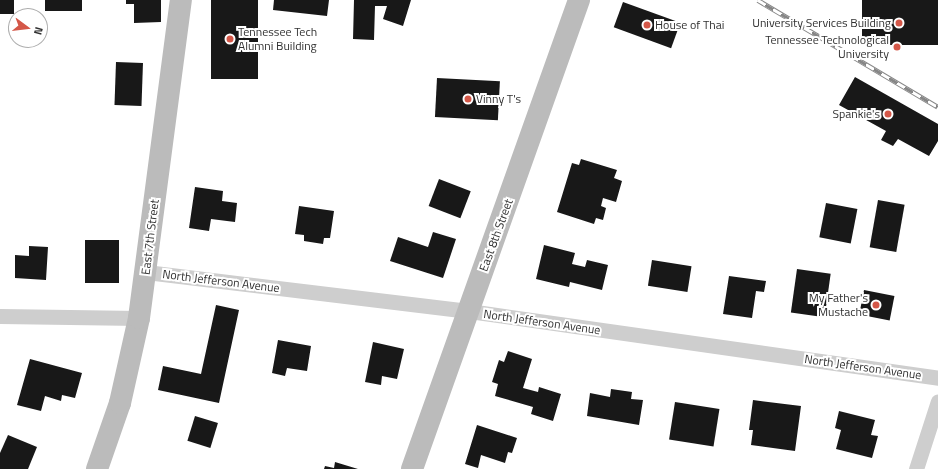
<!DOCTYPE html>
<html>
<head>
<meta charset="utf-8">
<style>
  body { margin:0 }
  #map { position:relative; width:938px; height:469px; overflow:hidden; background:#fff; font-family:"Titillium Web",sans-serif }
  div>[style] { position:absolute }
  [style*='--x'] { left:calc(var(--x)*1px); top:calc(var(--y)*1px); width:calc(var(--w)*1px); rotate:calc(var(--a)*1deg) }
  .building>* { inset:0; background:#181818; transform-origin:0 0 }
  .street>* { height:15px; margin:-7.5px; padding:0 7.5px; transform-origin:7.5px; border-radius:7.5px; background:#cecece }
  .secondary>* { height:22px; margin:-11px; padding:0 11px; transform-origin:11px; border-radius:11px; background:#bbb }
  .rail>* { height:4.5px; margin-top:-2.25px; transform-origin:0; background:repeating-linear-gradient(90deg,#fff 0 9px,#868686 0 18px); box-sizing:border-box; border-block:1px solid #868686 }
  .dots>* { width:11px; height:11px; translate:-50% -50%; box-sizing:border-box; border:2px solid #fff; border-radius:50% }
  span { translate:-50% -50%; white-space:nowrap; text-align:center; line-height:1.15; -webkit-text-stroke:4px #fff; paint-order:stroke }
  .poi-label { font-size:12px; color:#313131 }
  .right { translate:-100% -50%; text-align:right }
  .left { translate:0 -50%; text-align:left }
  .street-label { font-size:12px; color:#313131 }
  .north { position:absolute; left:8px; top:8px; width:40px; height:40px; box-sizing:border-box; background:#fff; border:1px solid #adadad; border-radius:50%; rotate:105deg; font-size:11px; font-weight:700; line-height:16px; text-align:center; color:#313131 }
  .north::after { content:''; display:block; margin:auto; width:14px; height:18px; background:#d45748; clip-path:polygon(50% 0,100% 100%,50% 72%,0 100%) }
</style>
</head>
<body>
<div id="map">
  <div class="building">
    <i style="left:0;top:0;width:14px;height:14px"></i>
    <i style="left:45px;top:0;width:37px;height:11px"></i>
    <i style="clip-path:polygon(126px 0,161px 0,161px 22px,134px 23px,134px 4px,126px 4px)"></i>
    <i style="left:211px;top:0;width:47px;height:79px"></i>
    <i style="clip-path:polygon(274px 0,329px 0,327px 16px,273px 10px)"></i>
    <i style="clip-path:polygon(354px 0,411px 0,403px 26px,383px 19px,387px 6px,375px 6px,374px 40px,353px 39px)"></i>
    <i style="left:862px;top:0;width:76px;height:45px"></i>
    <i style="left:623px;top:2px;width:61px;height:27px;rotate:20deg"></i>
    <i style="left:116px;top:62px;width:27px;height:43px;rotate:2deg"></i>
    <i style="clip-path:polygon(855px 77px,938px 124px,938px 141px,929px 156px,898px 139px,893px 146px,881px 140px,886px 131px,839px 105px)"></i>
    <i style="left:437px;top:78px;width:63px;height:39px;rotate:3deg"></i>
    <i style="clip-path:polygon(581px 159px,617px 170px,614px 178px,622px 181px,616px 202px,603px 198px,601px 206px,606px 208px,603px 220px,596px 218px,594px 224px,557px 212px,572px 163px,579px 165px)"></i>
    <i style="left:439px;top:179px;width:34px;height:29px;rotate:21deg"></i>
    <i style="clip-path:polygon(195px 187px,223px 191px,222px 201px,237px 203px,235px 222px,211px 219px,209px 231px,189px 228px)"></i>
    <i style="left:878px;top:200px;width:27px;height:48px;rotate:10deg"></i>
    <i style="left:826px;top:203px;width:32px;height:35px;rotate:11deg"></i>
    <i style="clip-path:polygon(299px 206px,334px 211px,330px 238px,324px 238px,323px 244px,304px 241px,304px 235px,295px 234px)"></i>
    <i style="clip-path:polygon(433px 232px,456px 239px,443px 278px,390px 261px,398px 237px,428px 247px)"></i>
    <i style="left:85px;top:240px;width:34px;height:43px"></i>
    <i style="clip-path:polygon(544px 245px,575px 253px,572px 264px,585px 267px,587px 260px,608px 265px,602px 290px,570px 282px,569px 287px,536px 279px)"></i>
    <i style="clip-path:polygon(29px 246px,48px 247px,46px 280px,15px 278px,15px 255px,29px 256px)"></i>
    <i style="left:652px;top:260px;width:40px;height:26px;rotate:9deg"></i>
    <i style="left:797px;top:269px;width:34px;height:44px;rotate:8deg"></i>
    <i style="clip-path:polygon(729px 276px,766px 281px,764px 292px,756px 291px,752px 318px,723px 314px)"></i>
    <i style="left:864px;top:290px;width:31px;height:25px;rotate:11deg"></i>
    <i style="clip-path:polygon(216px 305px,239px 310px,219px 403px,158px 390px,163px 366px,201px 374px)"></i>
    <i style="clip-path:polygon(278px 340px,311px 346px,307px 371px,287px 368px,285px 376px,272px 373px)"></i>
    <i style="clip-path:polygon(373px 342px,404px 349px,397px 379px,382px 376px,381px 385px,365px 382px)"></i>
    <i style="clip-path:polygon(508px 351px,532px 359px,523px 388px,538px 392px,539px 387px,561px 394px,553px 421px,531px 414px,533px 407px,495px 396px,498px 384px,492px 382px,499px 360px,504px 362px)"></i>
    <i style="clip-path:polygon(30px 359px,82px 373px,75px 398px,62px 395px,61px 401px,45px 396px,41px 411px,17px 405px)"></i>
    <i style="clip-path:polygon(611px 389px,632px 392px,631px 399px,643px 400px,639px 425px,587px 416px,590px 393px,610px 397px)"></i>
    <i style="clip-path:polygon(753px 400px,801px 406px,795px 451px,751px 445px,753px 430px,749px 430px)"></i>
    <i style="left:675px;top:402px;width:45px;height:38px;rotate:9deg"></i>
    <i style="clip-path:polygon(839px 411px,875px 420px,871px 435px,878px 436px,872px 458px,836px 449px,841px 430px,835px 428px)"></i>
    <i style="left:195px;top:416px;width:24px;height:26px;rotate:17deg"></i>
    <i style="clip-path:polygon(477px 425px,517px 438px,512px 453px,508px 452px,505px 463px,481px 455px,478px 468px,465px 464px)"></i>
    <i style="clip-path:polygon(8px 435px,37px 447px,28px 469px,0 469px,0 453px)"></i>
    <i style="clip-path:polygon(335px 462px,358px 469px,324px 469px,325px 466px,334px 468px)"></i>
  </div>
  <div class="street">
    <i style="--x:146;--y:272;--w:325;--a:6.9"></i>
    <i style="--x:469;--y:311;--w:474;--a:8.1"></i>
    <i style="--x:0;--y:316;--w:139;--a:0.8"></i>
    <i style="--x:916;--y:469;--w:71;--a:-72.1"></i>
  </div>
  <div class="secondary">
    <i style="--x:97;--y:469;--w:70;--a:-70.8"></i>
    <i style="--x:120;--y:403;--w:87;--a:-77.4"></i>
    <i style="--x:139;--y:318;--w:321;--a:-82.5"></i>
    <i style="--x:412;--y:469;--w:498;--a:-70.4"></i>
  </div>
  <div class="rail">
    <i style="--x:758;--y:0;--w:209;--a:30.7"></i>
  </div>
  <div class="dots">
    <i style="left:899px;top:23px;background:#d45748"></i>
    <i style="left:647px;top:25px;background:#d45748"></i>
    <i style="left:230px;top:39px;background:#d45748"></i>
    <i style="left:897px;top:47px;background:#d45748"></i>
    <i style="left:468px;top:99px;background:#d45748"></i>
    <i style="left:888px;top:114px;background:#d45748"></i>
    <i style="left:876px;top:305px;background:#d45748"></i>
  </div>
  <div class="poi-label">
    <span class="right" style="left:891px;top:23px">University Services Building</span>
    <span class="left" style="left:655px;top:25px">House of Thai</span>
    <span class="left" style="left:238px;top:39px">Tennessee Tech<br>Alumni Building</span>
    <span class="right" style="left:889px;top:47px">Tennessee Technological<br>University</span>
    <span class="left" style="left:476px;top:99px">Vinny T's</span>
    <span class="right" style="left:880px;top:114px">Spankie's</span>
    <span class="right" style="left:868px;top:305px">My Father's<br>Mustache</span>
  </div>
  <div class="street-label">
    <span style="left:496px;top:235px;rotate:-70deg">East 8th Street</span>
    <span style="left:150px;top:237px;rotate:-83deg">East 7th Street</span>
    <span style="left:221px;top:281px;rotate:7deg">North Jefferson Avenue</span>
    <span style="left:542px;top:322px;rotate:8deg">North Jefferson Avenue</span>
    <span style="left:863px;top:367px;rotate:8deg">North Jefferson Avenue</span>
  </div>
  <div class="north">N</div>
</div>
</body>
</html>
